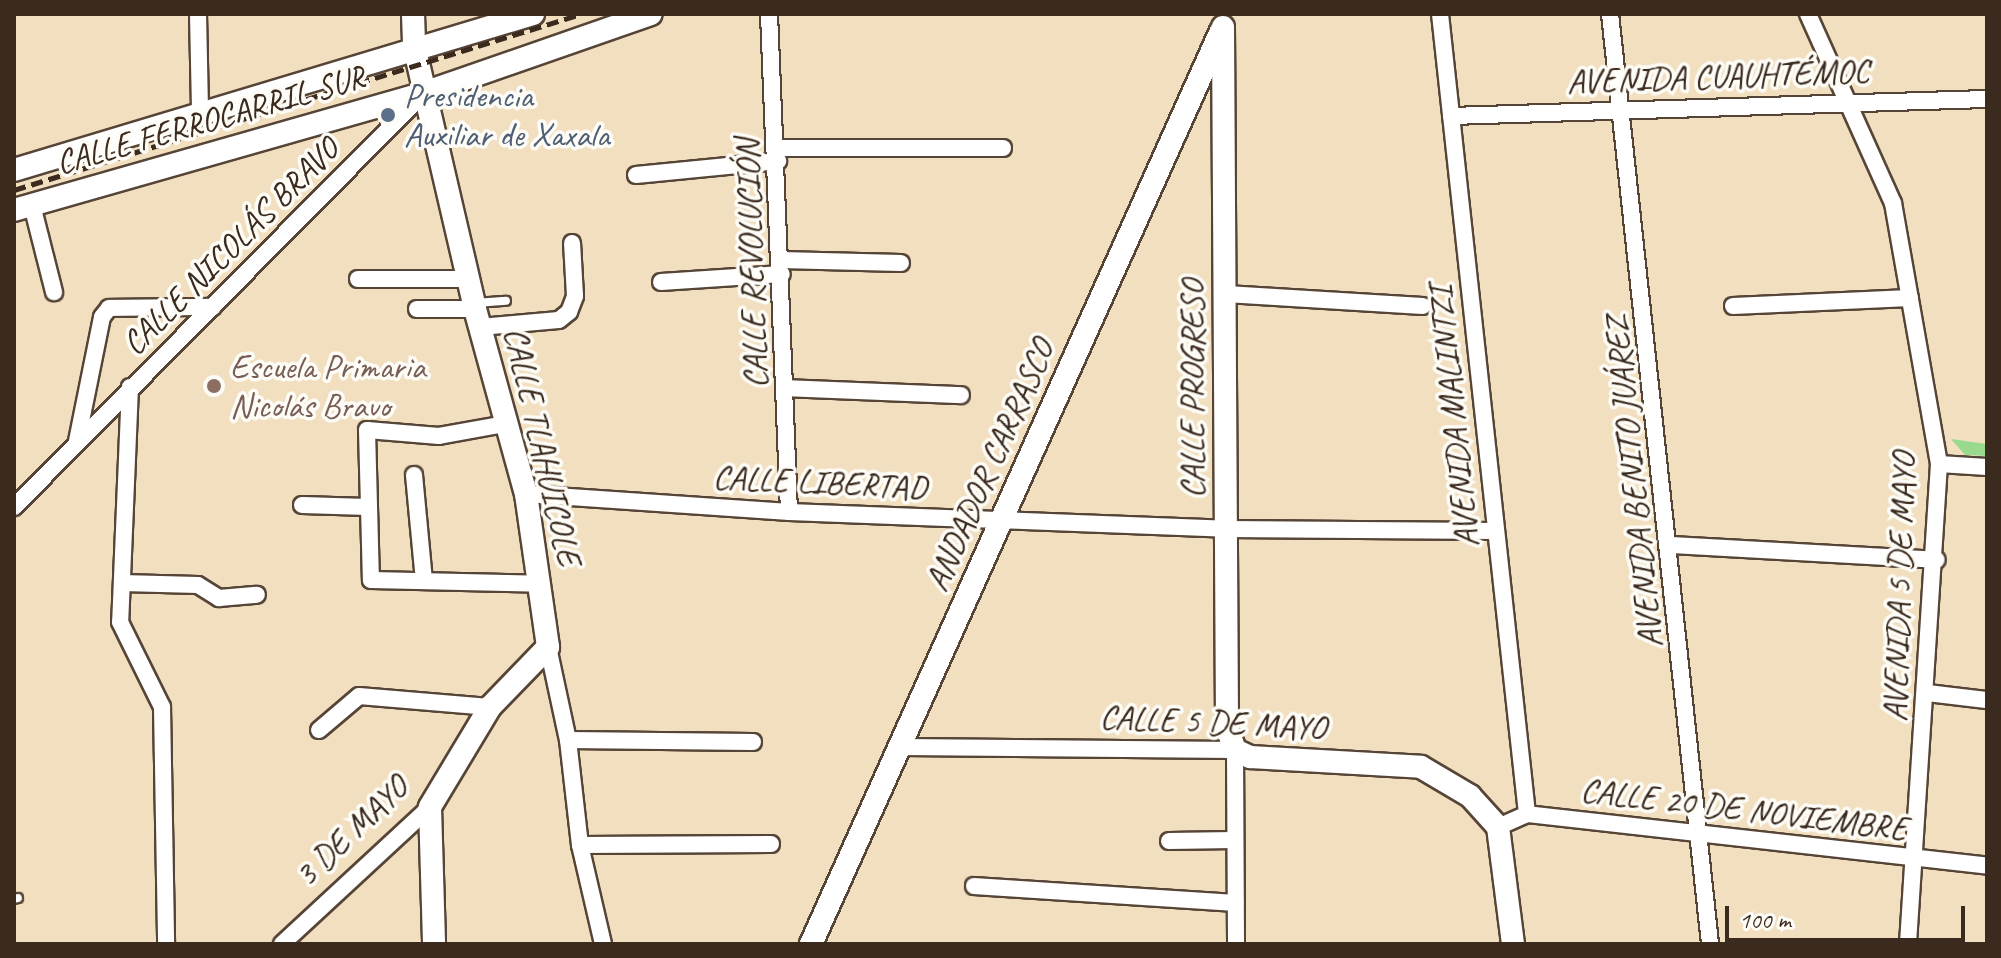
<!DOCTYPE html>
<html>
<head>
<meta charset="utf-8">
<style>
  body { margin:0 }
  #map { position:relative; width:2001px; height:958px; overflow:hidden; background:#f1dfc0; font-family:Caveat,sans-serif }
  div>[style] { position:absolute }
  [style*='--x'] { left:calc(var(--x)*1px); top:calc(var(--y)*1px); width:calc(var(--w)*1px); rotate:calc(var(--a)*1deg) }
  .green>* { inset:0; background:#9ada8f }
  .roads { filter:drop-shadow(2px 0 #564536) drop-shadow(-2px 0 #564536) drop-shadow(0 2px #564536) drop-shadow(0 -2px #564536) }
  .lane>* { height:8px; margin:-4px; padding:0 4px; transform-origin:4px; border-radius:4px; background:#fff }
  .street>* { height:16px; margin:-8px; padding:0 8px; transform-origin:8px; border-radius:8px; background:#fff }
  .secondary>* { height:22px; margin:-11px; padding:0 11px; transform-origin:11px; border-radius:11px; background:#fff }
  .rail>* { height:5px; margin-top:-2.5px; transform-origin:0; background:repeating-linear-gradient(90deg,#3b2a1e 0 12px,transparent 0 18px) }
  .dots>* { width:22px; height:22px; translate:-50% -50%; box-sizing:border-box; border:4px solid #fdfcf7; border-radius:50% }
  span { translate:-50% -50%; white-space:nowrap; text-align:center; line-height:1.15; -webkit-text-stroke:7px #fdfcf7; paint-order:stroke }
  .street-label { font-size:34px; color:#3b2a1e }
  .service-label { font-size:34px; color:#4e5e75 }
  .left { translate:0 -50%; text-align:left }
  .education-label { font-size:34px; color:#785e54 }
  .frame { position:absolute; inset:0; border:16px solid #3b2a1e; pointer-events:none }
  .scale { position:absolute; left:1725px; top:906px; width:240px; height:36px; box-sizing:border-box; border:4px solid #3b2a1e; border-top:0; padding-left:10px; font-size:24px; line-height:28px; white-space:nowrap; color:#3b2a1e; -webkit-text-stroke:6px #fdfcf7; paint-order:stroke }
</style>
</head>
<body>
<div id="map">
  <div class="green">
    <i style="clip-path:polygon(1951px 439px,1987px 444px,1987px 456px,1965px 455px)"></i>
  </div>
  <div class="roads">
    <div class="lane">
      <i style="--x:475;--y:303;--w:31;--a:-4"></i>
      <i style="--x:14;--y:899;--w:4;--a:-14"></i>
    </div>
    <div class="street">
      <i style="--x:198;--y:14;--w:99;--a:88.8"></i>
      <i style="--x:769;--y:14;--w:498;--a:87.7"></i>
      <i style="--x:1440;--y:14;--w:805;--a:83.79"></i>
      <i style="--x:1610;--y:14;--w:935;--a:83.86"></i>
      <i style="--x:1808;--y:14;--w:207;--a:65.8"></i>
      <i style="--x:1893;--y:203;--w:265;--a:80"></i>
      <i style="--x:1939;--y:464;--w:481;--a:93.7"></i>
      <i style="--x:1451;--y:116;--w:536;--a:-1.82"></i>
      <i style="--x:778;--y:148;--w:225;--a:0"></i>
      <i style="--x:636;--y:175;--w:143;--a:-5.6"></i>
      <i style="--x:32;--y:205;--w:90;--a:75.8"></i>
      <i style="--x:781;--y:260;--w:120;--a:1.4"></i>
      <i style="--x:358;--y:279;--w:110;--a:0"></i>
      <i style="--x:661;--y:282;--w:121;--a:-3.8"></i>
      <i style="--x:1226;--y:294;--w:197;--a:3.5"></i>
      <i style="--x:1733;--y:306;--w:177;--a:-2.6"></i>
      <i style="--x:417;--y:309;--w:58;--a:0"></i>
      <i style="--x:480;--y:327;--w:79;--a:-5.1"></i>
      <i style="--x:559;--y:320;--w:13;--a:-39"></i>
      <i style="--x:569;--y:312;--w:17;--a:-69"></i>
      <i style="--x:575;--y:296;--w:53;--a:-93.2"></i>
      <i style="--x:130;--y:387;--w:235;--a:92.4"></i>
      <i style="--x:120;--y:622;--w:95;--a:63.7"></i>
      <i style="--x:162;--y:707;--w:237;--a:89"></i>
      <i style="--x:785;--y:388;--w:176;--a:2.3"></i>
      <i style="--x:505;--y:424;--w:67;--a:169.7"></i>
      <i style="--x:439;--y:436;--w:72;--a:-175.2"></i>
      <i style="--x:367;--y:430;--w:150;--a:88.5"></i>
      <i style="--x:371;--y:580;--w:170;--a:1.3"></i>
      <i style="--x:77;--y:441;--w:126;--a:-78.6"></i>
      <i style="--x:102;--y:317;--w:11;--a:-52"></i>
      <i style="--x:109;--y:308;--w:104;--a:-0.6"></i>
      <i style="--x:1939;--y:464;--w:48;--a:3.6"></i>
      <i style="--x:414;--y:475;--w:106;--a:84.6"></i>
      <i style="--x:526;--y:494;--w:264;--a:3.9"></i>
      <i style="--x:789;--y:512;--w:437;--a:2.2"></i>
      <i style="--x:1226;--y:529;--w:269;--a:0.4"></i>
      <i style="--x:302;--y:505;--w:66;--a:1.7"></i>
      <i style="--x:14;--y:507;--w:583;--a:-45.28"></i>
      <i style="--x:1671;--y:545;--w:266;--a:3.2"></i>
      <i style="--x:122;--y:583;--w:76;--a:1.5"></i>
      <i style="--x:198;--y:585;--w:25;--a:32"></i>
      <i style="--x:219;--y:598;--w:38;--a:-5"></i>
      <i style="--x:548;--y:647;--w:95;--a:77.9"></i>
      <i style="--x:568;--y:740;--w:106;--a:83.5"></i>
      <i style="--x:580;--y:845;--w:102;--a:76.9"></i>
      <i style="--x:1927;--y:693;--w:60;--a:6.7"></i>
      <i style="--x:319;--y:730;--w:52;--a:-40.4"></i>
      <i style="--x:359;--y:696;--w:131;--a:4.8"></i>
      <i style="--x:568;--y:740;--w:185;--a:0.6"></i>
      <i style="--x:902;--y:747;--w:333;--a:0.5"></i>
      <i style="--x:1235;--y:750;--w:194;--a:89.7"></i>
      <i style="--x:1498;--y:827;--w:32;--a:-24"></i>
      <i style="--x:1527;--y:814;--w:463;--a:6.4"></i>
      <i style="--x:1169;--y:841;--w:65;--a:-0.9"></i>
      <i style="--x:580;--y:845;--w:191;--a:-0.3"></i>
      <i style="--x:974;--y:886;--w:262;--a:3.7"></i>
      <i style="--x:282;--y:944;--w:202;--a:-42.8"></i>
    </div>
    <div class="secondary">
      <i style="--x:413;--y:14;--w:32;--a:88"></i>
      <i style="--x:414;--y:46;--w:270;--a:76.9"></i>
      <i style="--x:475;--y:309;--w:192;--a:74.6"></i>
      <i style="--x:526;--y:494;--w:155;--a:81.8"></i>
      <i style="--x:548;--y:647;--w:83;--a:134"></i>
      <i style="--x:490;--y:707;--w:117;--a:121"></i>
      <i style="--x:430;--y:807;--w:137;--a:88.3"></i>
      <i style="--x:1223;--y:27;--w:701;--a:89.67"></i>
      <i style="--x:1227;--y:728;--w:23;--a:70"></i>
      <i style="--x:1235;--y:750;--w:17;--a:25"></i>
      <i style="--x:1250;--y:757;--w:171;--a:3.3"></i>
      <i style="--x:1421;--y:767;--w:57;--a:30.6"></i>
      <i style="--x:1470;--y:796;--w:42;--a:47.9"></i>
      <i style="--x:1498;--y:827;--w:118;--a:82.7"></i>
      <i style="--x:14;--y:170;--w:542;--a:-16.73"></i>
      <i style="--x:14;--y:210;--w:426;--a:-15.9"></i>
      <i style="--x:424;--y:93;--w:240;--a:-19.2"></i>
      <i style="--x:811;--y:944;--w:999;--a:-65.82"></i>
    </div>
  </div>
  <div class="rail">
    <i style="--x:14;--y:190;--w:594;--a:-17.24"></i>
  </div>
  <div class="dots">
    <i style="left:388px;top:115px;background:#5c6f8a"></i>
    <i style="left:214px;top:386px;background:#8d6e63"></i>
  </div>
  <div class="street-label">
    <span style="left:1718px;top:76px;rotate:-2deg">AVENIDA CUAUHTÉMOC</span>
    <span style="left:210px;top:119px;rotate:-16deg">CALLE FERROCARRIL SUR</span>
    <span style="left:230px;top:246px;rotate:-45deg">CALLE NICOLÁS BRAVO</span>
    <span style="left:751px;top:264px;rotate:-92deg">CALLE REVOLUCIÓN</span>
    <span style="left:1192px;top:389px;rotate:-90deg">CALLE PROGRESO</span>
    <span style="left:1453px;top:417px;rotate:-96deg">AVENIDA MALINTZI</span>
    <span style="left:543px;top:446px;rotate:77deg">CALLE TLAHUICOLE</span>
    <span style="left:989px;top:465px;rotate:-66deg">ANDADOR CARRASCO</span>
    <span style="left:820px;top:482px;rotate:3deg">CALLE LIBERTAD</span>
    <span style="left:1633px;top:482px;rotate:-96deg">AVENIDA BENITO JUÁREZ</span>
    <span style="left:1899px;top:587px;rotate:-88deg">AVENIDA 5 DE MAYO</span>
    <span style="left:1213px;top:722px;rotate:3deg">CALLE 5 DE MAYO</span>
    <span style="left:1744px;top:809px;rotate:7deg">CALLE 20 DE NOVIEMBRE</span>
    <span style="left:351px;top:831px;rotate:-44deg">3 DE MAYO</span>
  </div>
  <div class="service-label">
    <span class="left" style="left:404px;top:115px">Presidencia<br>Auxiliar de Xaxala</span>
  </div>
  <div class="education-label">
    <span class="left" style="left:230px;top:386px">Escuela Primaria<br>Nicolás Bravo</span>
  </div>
  <div class="frame"></div>
  <div class="scale">100 m</div>
</div>
</body>
</html>
